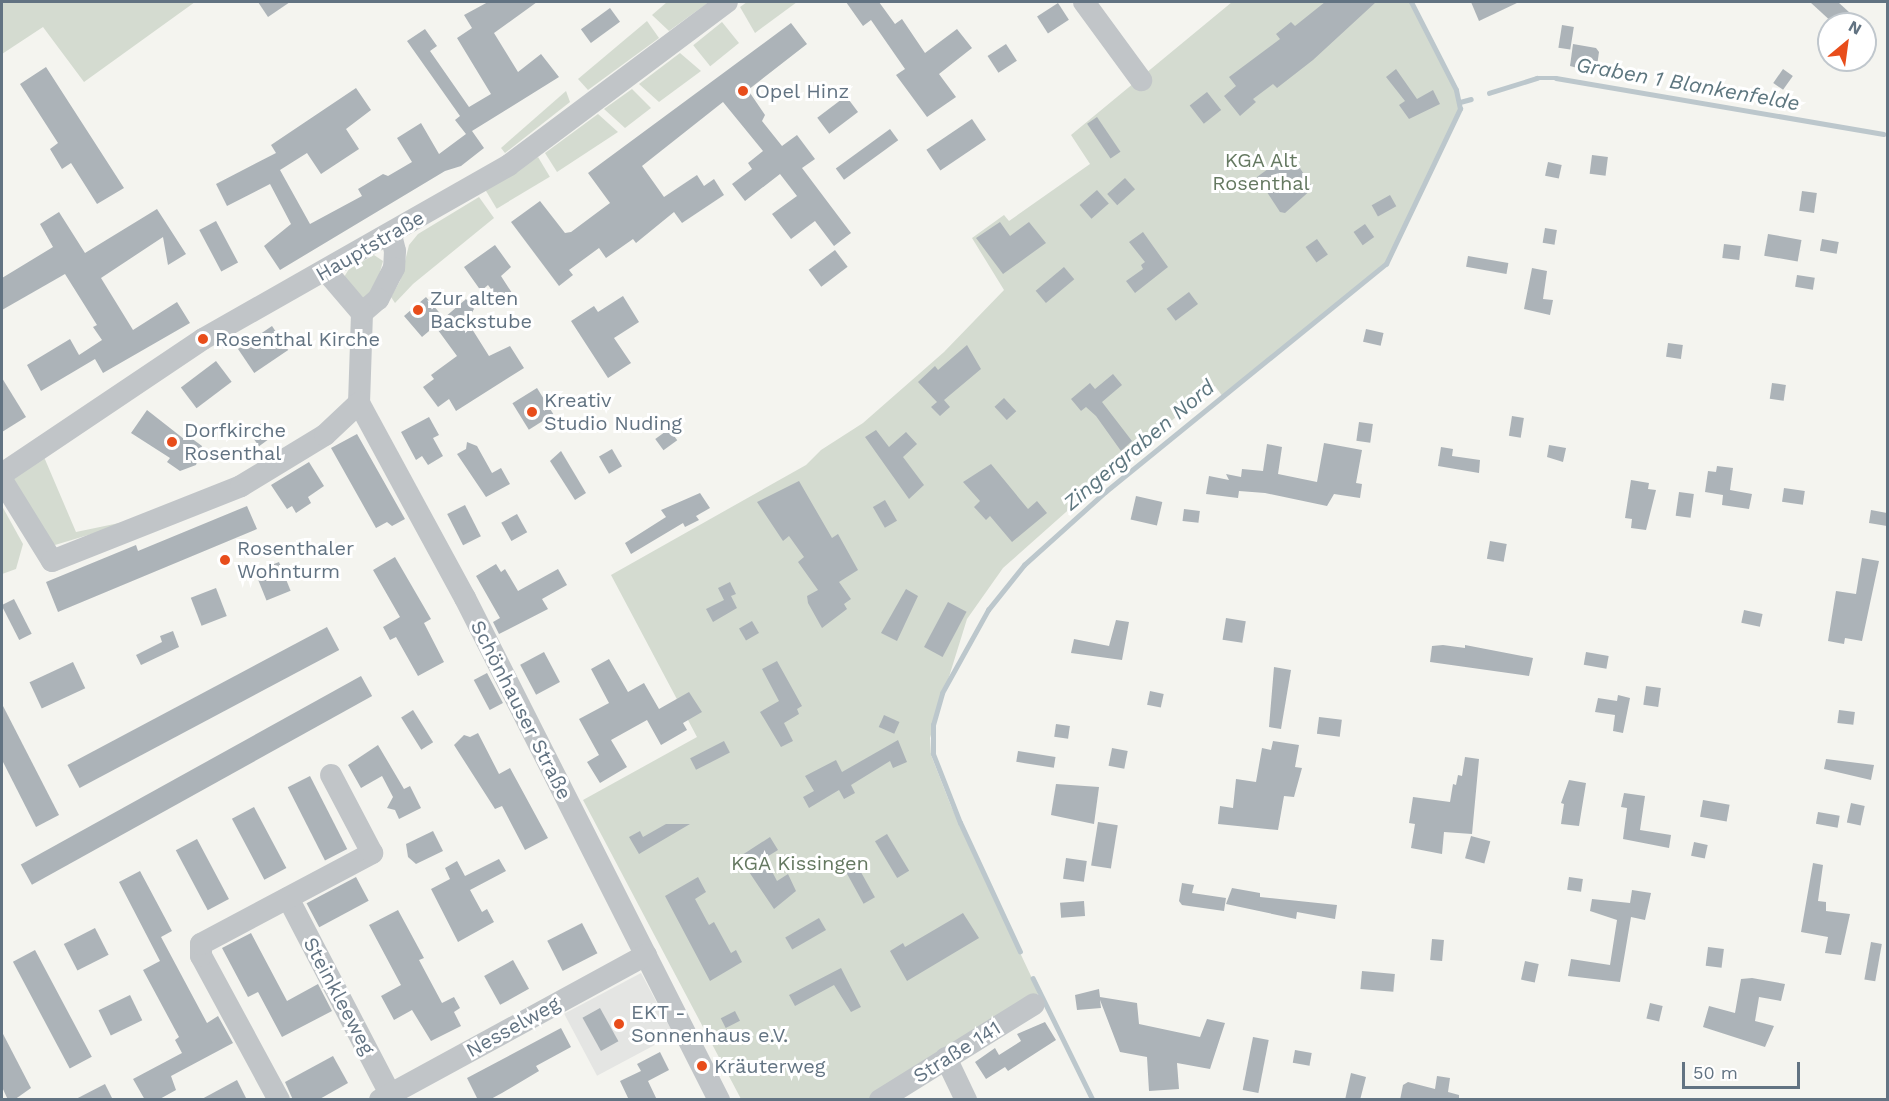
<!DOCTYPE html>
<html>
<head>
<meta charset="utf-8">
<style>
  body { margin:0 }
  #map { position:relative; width:1889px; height:1101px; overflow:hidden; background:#f4f4ef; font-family:"Work Sans",sans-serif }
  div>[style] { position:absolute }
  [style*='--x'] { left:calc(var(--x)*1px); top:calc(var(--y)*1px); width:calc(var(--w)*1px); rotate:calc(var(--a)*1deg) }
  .built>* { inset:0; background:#e4e5e3; transform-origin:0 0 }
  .green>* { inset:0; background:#d4dbd0; transform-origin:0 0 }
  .stream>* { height:4.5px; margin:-2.25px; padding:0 2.25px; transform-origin:2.25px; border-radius:2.25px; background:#bcc7cc }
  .building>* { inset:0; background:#acb3b8; transform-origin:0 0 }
  .minor>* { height:22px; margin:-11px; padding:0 11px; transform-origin:11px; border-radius:11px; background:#c1c5c8 }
  .dots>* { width:16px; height:16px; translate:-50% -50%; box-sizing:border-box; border:3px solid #fff; border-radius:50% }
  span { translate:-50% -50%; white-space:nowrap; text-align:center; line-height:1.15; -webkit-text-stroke:6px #fff; paint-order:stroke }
  .poi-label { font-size:20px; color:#627382 }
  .left { translate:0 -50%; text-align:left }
  .park-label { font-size:20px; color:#657961 }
  .street-label { font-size:20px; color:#627382 }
  .water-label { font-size:21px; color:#5d767f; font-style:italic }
  .frame { position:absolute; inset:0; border:3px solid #627382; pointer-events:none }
  .north { position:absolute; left:1817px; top:12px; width:60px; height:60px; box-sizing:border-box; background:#fff; border:2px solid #c0c7cd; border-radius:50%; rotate:29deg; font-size:16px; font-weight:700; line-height:24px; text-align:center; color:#627382 }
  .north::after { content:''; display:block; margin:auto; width:21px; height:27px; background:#e84d1b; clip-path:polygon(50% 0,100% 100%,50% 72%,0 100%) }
  .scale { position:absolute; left:1682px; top:1062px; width:118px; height:27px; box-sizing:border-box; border:3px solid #627382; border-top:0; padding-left:8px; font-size:18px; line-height:21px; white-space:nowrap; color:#627382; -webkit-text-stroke:4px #fff; paint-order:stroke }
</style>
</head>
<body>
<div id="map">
  <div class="built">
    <i style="left:641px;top:973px;width:70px;height:87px;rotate:62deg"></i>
  </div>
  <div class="green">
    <i style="clip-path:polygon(2px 2px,195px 2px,84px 82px,43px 27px,2px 54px)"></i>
    <i style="clip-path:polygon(667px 2px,709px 2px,669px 31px,652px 15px)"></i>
    <i style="clip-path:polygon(747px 2px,797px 2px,755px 33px,740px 7px)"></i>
    <i style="clip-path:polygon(1232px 2px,1411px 2px,1456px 90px,1460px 109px,1386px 264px,1223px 397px,1215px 386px,1146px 441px,1003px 568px,967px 619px,930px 738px,931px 755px,951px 806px,1039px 993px,868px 1099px,741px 1099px,583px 800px,697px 737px,611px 575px,806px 465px,821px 450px,863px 423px,944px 352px,1004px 290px,972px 238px,1004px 215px,1009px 221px,1090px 164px,1071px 135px)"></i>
    <i style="clip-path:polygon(647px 21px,659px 38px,588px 90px,578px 79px)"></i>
    <i style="left:722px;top:22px;width:27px;height:37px;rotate:51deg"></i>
    <i style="clip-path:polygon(680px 53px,701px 71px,659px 102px,639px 84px)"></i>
    <i style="clip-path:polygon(632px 89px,651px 108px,625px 128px,604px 109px)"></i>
    <i style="clip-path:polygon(566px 91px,570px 102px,505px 153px,501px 148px)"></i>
    <i style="clip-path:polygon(598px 114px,618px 132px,557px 172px,545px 153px)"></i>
    <i style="left:538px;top:157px;width:23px;height:62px;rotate:59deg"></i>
    <i style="clip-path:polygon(479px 197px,494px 218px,413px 284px,395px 303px,391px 297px,400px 281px,409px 245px,418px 234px)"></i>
    <i style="clip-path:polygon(374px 255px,383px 261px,374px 293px,366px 301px,344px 277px,349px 269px)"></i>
    <i style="clip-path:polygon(44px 457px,76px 532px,148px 517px,55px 545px,48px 540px,12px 483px,13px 476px)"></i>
    <i style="clip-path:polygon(2px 506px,23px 544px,16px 569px,2px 574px)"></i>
  </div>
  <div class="stream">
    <i style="--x:1489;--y:93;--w:50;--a:-17.4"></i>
    <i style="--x:1537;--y:78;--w:19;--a:0"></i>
    <i style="--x:1556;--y:78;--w:332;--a:9.7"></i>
    <i style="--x:1460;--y:102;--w:11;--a:-15"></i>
    <i style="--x:1020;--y:952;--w:142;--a:-114.9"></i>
    <i style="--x:960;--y:823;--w:74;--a:-111.4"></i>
    <i style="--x:933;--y:754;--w:29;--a:-90"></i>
    <i style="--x:933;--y:725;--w:33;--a:-74"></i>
    <i style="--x:942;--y:693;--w:95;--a:-61"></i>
    <i style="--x:988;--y:610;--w:58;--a:-51.3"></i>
    <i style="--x:1024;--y:565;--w:109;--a:-42"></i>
    <i style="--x:1105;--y:492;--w:362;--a:-39.1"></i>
    <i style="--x:1386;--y:264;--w:172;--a:-64.5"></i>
    <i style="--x:1460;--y:109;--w:19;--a:-102"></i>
    <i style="--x:1456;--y:90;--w:99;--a:-117.1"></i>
    <i style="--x:1033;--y:978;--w:136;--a:63.8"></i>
  </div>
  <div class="building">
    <i style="clip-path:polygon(258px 2px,290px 2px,268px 17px)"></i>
    <i style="clip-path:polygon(488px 2px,537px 2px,494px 33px,518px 72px,541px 54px,559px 77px,472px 131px,484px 148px,461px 166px,445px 171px,280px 270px,264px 246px,291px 224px,270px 184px,227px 206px,216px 184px,276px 153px,271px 145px,356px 88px,371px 110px,346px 129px,359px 149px,321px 174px,307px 153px,280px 170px,310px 224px,362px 196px,358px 189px,383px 174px,388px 176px,412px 162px,397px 138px,421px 123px,439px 154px,466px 134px,455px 120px,460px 116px,407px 41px,425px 29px,437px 46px,430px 51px,469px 107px,491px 94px,457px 38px,472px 28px,464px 15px)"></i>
    <i style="clip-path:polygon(846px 2px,879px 2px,895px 24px,902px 19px,925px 53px,957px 29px,972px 48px,939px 74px,956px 97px,927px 117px,896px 75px,905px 69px,871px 20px,863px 26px)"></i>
    <i style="clip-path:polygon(1325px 2px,1376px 2px,1313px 60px,1277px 88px,1273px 84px,1253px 99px,1256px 102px,1240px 116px,1224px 96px,1236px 86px,1229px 77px,1280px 39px,1276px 34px,1291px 22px,1295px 26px)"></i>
    <i style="clip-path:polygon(1471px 2px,1519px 2px,1479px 21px)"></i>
    <i style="clip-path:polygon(1810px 2px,1838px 2px,1862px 24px,1834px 24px)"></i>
    <i style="left:1058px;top:3px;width:20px;height:25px;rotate:57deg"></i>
    <i style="left:610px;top:8px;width:17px;height:36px;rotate:54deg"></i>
    <i style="clip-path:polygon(791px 23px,807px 44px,748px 90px,765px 115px,762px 121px,782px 146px,797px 135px,815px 159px,802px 168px,851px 233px,834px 246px,815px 221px,791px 239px,772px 214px,797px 196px,780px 174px,745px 201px,732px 184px,752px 169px,748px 163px,763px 151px,723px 102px,642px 166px,664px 197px,697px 175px,704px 186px,714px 179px,724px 195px,682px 223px,674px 212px,636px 243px,633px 239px,606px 258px,599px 248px,569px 270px,573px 275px,559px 286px,511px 222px,540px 201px,565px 233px,571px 232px,610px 203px,588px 173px)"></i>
    <i style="left:1562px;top:25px;width:12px;height:23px;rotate:9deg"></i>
    <i style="left:1006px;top:44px;width:20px;height:22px;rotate:57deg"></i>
    <i style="clip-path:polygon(1573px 44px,1596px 48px,1599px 52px,1596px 73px,1570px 66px)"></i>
    <i style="clip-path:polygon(46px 67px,124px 188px,97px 204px,71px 163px,62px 169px,50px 149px,58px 143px,20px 84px)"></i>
    <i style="clip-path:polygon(1396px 69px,1417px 99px,1433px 90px,1440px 104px,1409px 119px,1399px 105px,1405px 101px,1386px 77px)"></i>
    <i style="left:1783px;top:69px;width:12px;height:17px;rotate:35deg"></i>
    <i style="left:1207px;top:92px;width:23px;height:22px;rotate:52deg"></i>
    <i style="left:846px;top:96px;width:20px;height:36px;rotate:53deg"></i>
    <i style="left:1097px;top:117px;width:42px;height:12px;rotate:56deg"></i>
    <i style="left:972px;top:119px;width:25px;height:55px;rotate:56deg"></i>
    <i style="left:890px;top:129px;width:14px;height:67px;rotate:54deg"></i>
    <i style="clip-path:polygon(1290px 153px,1313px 188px,1285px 213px,1280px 212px,1257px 177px)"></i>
    <i style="left:1592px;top:155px;width:16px;height:19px;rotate:7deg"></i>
    <i style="left:1548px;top:162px;width:14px;height:14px;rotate:12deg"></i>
    <i style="left:1125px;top:178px;width:15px;height:24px;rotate:48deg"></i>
    <i style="left:1097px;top:190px;width:18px;height:23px;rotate:49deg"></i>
    <i style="left:1802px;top:191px;width:15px;height:20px;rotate:8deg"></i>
    <i style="left:1390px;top:195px;width:13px;height:21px;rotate:61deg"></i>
    <i style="clip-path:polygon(157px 209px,186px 254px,168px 265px,163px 237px,101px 278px,133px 330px,177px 302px,190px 323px,103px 373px,95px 359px,41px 391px,27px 365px,70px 339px,79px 355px,102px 340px,93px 327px,97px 325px,65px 274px,2px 310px,2px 278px,53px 247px,40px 224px,59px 212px,85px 253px)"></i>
    <i style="left:216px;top:221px;width:47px;height:19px;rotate:62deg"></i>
    <i style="clip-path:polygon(1000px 222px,1010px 236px,1029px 222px,1046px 243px,1003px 274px,976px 238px)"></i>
    <i style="left:1365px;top:224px;width:16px;height:14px;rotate:55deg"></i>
    <i style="left:1545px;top:228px;width:12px;height:15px;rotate:9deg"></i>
    <i style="clip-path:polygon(1143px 232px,1168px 267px,1135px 293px,1126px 281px,1143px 269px,1141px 265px,1145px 262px,1129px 242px)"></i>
    <i style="left:1768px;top:234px;width:34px;height:22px;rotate:10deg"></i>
    <i style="left:1317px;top:239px;width:19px;height:14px;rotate:55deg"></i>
    <i style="left:1822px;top:239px;width:17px;height:12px;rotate:10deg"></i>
    <i style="left:1724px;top:244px;width:17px;height:14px;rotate:7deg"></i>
    <i style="clip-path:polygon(495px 245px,511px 267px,501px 276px,512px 293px,500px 301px,488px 285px,481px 291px,464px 267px)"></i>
    <i style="left:835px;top:250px;width:21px;height:33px;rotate:53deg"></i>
    <i style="left:1468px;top:256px;width:41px;height:11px;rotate:10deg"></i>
    <i style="left:1064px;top:267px;width:16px;height:37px;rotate:50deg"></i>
    <i style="clip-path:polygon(1532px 268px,1547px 271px,1543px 299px,1553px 300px,1550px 315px,1524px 309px)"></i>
    <i style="left:1797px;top:275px;width:18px;height:12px;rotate:9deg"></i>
    <i style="left:1189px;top:292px;width:15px;height:28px;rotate:53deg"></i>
    <i style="clip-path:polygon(623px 296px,639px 322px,614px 338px,631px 363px,608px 378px,571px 321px,594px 306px,598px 312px)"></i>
    <i style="clip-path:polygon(426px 297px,444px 318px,466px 299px,474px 309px,467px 321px,489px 356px,510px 346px,524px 368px,456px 411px,449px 399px,438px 407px,423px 387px,434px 379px,431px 375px,457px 356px,435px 326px,422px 337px,404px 316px)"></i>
    <i style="left:272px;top:326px;width:29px;height:41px;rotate:56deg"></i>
    <i style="left:1366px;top:329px;width:18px;height:13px;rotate:13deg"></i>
    <i style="left:1668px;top:343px;width:15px;height:14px;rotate:8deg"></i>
    <i style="clip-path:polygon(967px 345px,981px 369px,944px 400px,950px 407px,940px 416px,931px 407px,937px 402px,918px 382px,935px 366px,938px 370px)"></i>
    <i style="left:216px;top:361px;width:26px;height:44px;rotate:53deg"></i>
    <i style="clip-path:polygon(1113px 374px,1122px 385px,1102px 402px,1132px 441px,1121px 451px,1096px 416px,1086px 407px,1081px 411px,1071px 399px,1090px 383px,1095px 389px)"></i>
    <i style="clip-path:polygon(2px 378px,26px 417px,2px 432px)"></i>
    <i style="left:1772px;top:383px;width:14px;height:16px;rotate:8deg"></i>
    <i style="left:537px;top:388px;width:31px;height:29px;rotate:58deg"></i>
    <i style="left:1004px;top:398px;width:18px;height:13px;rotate:47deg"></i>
    <i style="clip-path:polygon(147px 410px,184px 439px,187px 435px,202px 446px,196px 465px,180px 471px,167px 462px,170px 458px,131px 433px)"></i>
    <i style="left:1512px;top:416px;width:12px;height:20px;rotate:9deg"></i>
    <i style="clip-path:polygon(429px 417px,439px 435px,433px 438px,443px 456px,428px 465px,422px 456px,416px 460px,401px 432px)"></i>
    <i style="left:1359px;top:422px;width:14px;height:19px;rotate:8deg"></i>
    <i style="left:262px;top:423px;width:17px;height:16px;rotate:54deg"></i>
    <i style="left:669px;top:429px;width:14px;height:17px;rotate:54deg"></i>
    <i style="clip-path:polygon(876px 430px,889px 447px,906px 432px,917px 444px,903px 457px,924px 485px,909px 499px,865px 437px)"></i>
    <i style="clip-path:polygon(357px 434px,405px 519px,392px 526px,387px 522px,376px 528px,331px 448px)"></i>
    <i style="clip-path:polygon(467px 442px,477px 446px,492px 473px,501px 468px,510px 484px,486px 497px,457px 454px,466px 449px)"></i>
    <i style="clip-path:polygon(1324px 443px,1362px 450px,1356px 483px,1362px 484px,1360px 498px,1334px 494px,1327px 506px,1265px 493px,1239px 491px,1238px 498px,1206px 494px,1209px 476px,1229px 480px,1226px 474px,1241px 477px,1242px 469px,1263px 471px,1267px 444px,1282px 447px,1278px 474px,1317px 482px)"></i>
    <i style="clip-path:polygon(1549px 445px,1566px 448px,1563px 462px,1547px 457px)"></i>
    <i style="clip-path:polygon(1441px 447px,1453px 449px,1452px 456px,1480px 460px,1479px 473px,1438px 466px)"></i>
    <i style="left:612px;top:449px;width:20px;height:15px;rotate:60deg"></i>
    <i style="clip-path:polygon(561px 451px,586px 493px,575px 500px,550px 461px)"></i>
    <i style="clip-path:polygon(309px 462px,324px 486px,308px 497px,311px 503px,296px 513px,292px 506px,287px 509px,271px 485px)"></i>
    <i style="clip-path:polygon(991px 464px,1028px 509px,1037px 501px,1047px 513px,1012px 542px,990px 516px,986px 520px,974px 507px,980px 501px,963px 482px)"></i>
    <i style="clip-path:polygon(1717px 466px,1733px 468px,1730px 490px,1752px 494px,1749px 509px,1722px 505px,1723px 495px,1705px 492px,1708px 471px,1716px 472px)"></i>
    <i style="clip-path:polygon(1631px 480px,1649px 483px,1648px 489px,1656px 490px,1646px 530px,1631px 528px,1632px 519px,1625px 518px)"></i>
    <i style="clip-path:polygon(799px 481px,832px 538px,838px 534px,858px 570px,839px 582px,851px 599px,844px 604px,847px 609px,822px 628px,808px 603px,807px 596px,818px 590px,798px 562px,804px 557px,789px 536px,783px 541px,757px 502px)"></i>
    <i style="left:1784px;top:488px;width:21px;height:14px;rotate:8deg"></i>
    <i style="left:1679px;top:492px;width:15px;height:24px;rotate:8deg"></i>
    <i style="clip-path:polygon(700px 493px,710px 508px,696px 516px,699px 520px,685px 527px,683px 523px,631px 554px,625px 543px,666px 517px,661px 510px)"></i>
    <i style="left:1136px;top:496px;width:27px;height:24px;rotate:13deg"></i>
    <i style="left:885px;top:500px;width:24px;height:14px;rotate:60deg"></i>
    <i style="left:465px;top:505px;width:35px;height:20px;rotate:63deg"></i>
    <i style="clip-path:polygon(247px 506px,257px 529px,58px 612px,46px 582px,136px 545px,138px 551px)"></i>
    <i style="left:1184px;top:509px;width:16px;height:12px;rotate:7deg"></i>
    <i style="clip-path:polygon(1871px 510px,1887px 513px,1887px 526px,1869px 523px)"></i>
    <i style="left:517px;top:514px;width:21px;height:18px;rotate:61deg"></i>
    <i style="left:1490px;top:541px;width:17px;height:18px;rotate:10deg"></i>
    <i style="clip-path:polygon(395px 557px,431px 619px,424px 623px,444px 662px,418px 676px,396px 637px,390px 640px,383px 627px,400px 617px,373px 570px)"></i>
    <i style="clip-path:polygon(1862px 558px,1879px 561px,1862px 641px,1845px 638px,1844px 644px,1828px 641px,1836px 591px,1856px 594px)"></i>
    <i style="left:279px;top:562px;width:31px;height:26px;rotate:68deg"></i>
    <i style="clip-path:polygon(496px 564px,501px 572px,505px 569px,518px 591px,558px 569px,567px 585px,542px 599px,548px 609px,499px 634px,493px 622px,500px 618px,476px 576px)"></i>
    <i style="clip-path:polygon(730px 582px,736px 594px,731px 596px,737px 608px,713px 622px,706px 609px,724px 600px,718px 588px)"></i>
    <i style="left:216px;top:588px;width:30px;height:27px;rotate:69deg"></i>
    <i style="clip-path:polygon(906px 589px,918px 596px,897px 641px,881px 633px)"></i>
    <i style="left:14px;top:599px;width:39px;height:14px;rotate:63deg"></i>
    <i style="left:948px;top:602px;width:21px;height:51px;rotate:28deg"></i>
    <i style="left:1744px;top:610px;width:19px;height:13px;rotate:12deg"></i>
    <i style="left:1226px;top:618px;width:20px;height:22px;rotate:9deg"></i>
    <i style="clip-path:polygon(1116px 620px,1129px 622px,1122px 660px,1071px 653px,1074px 639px,1109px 646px)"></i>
    <i style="left:752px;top:621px;width:14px;height:15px;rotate:60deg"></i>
    <i style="left:327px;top:627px;width:26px;height:294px;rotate:62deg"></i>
    <i style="clip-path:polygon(173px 631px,179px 647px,141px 665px,136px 655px,162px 642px,160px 636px)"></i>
    <i style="clip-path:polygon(1443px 645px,1465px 648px,1465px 645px,1533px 658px,1529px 676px,1430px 662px,1432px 646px)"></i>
    <i style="left:544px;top:652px;width:34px;height:27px;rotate:62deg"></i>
    <i style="left:1586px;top:652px;width:23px;height:13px;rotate:10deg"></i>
    <i style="clip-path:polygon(609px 659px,628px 692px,644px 683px,659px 709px,689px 692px,702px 712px,683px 723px,687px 730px,661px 745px,647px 720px,611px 740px,627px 767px,600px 783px,587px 762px,599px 755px,579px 719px,609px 703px,591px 669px)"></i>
    <i style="clip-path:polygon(777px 661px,802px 706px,797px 709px,799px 714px,784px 723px,793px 741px,781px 747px,760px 712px,779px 701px,762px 669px)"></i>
    <i style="left:73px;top:662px;width:29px;height:48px;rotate:65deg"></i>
    <i style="clip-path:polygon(1274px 667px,1291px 670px,1281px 729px,1269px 727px)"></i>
    <i style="left:487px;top:673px;width:34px;height:15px;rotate:62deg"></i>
    <i style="left:361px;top:676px;width:23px;height:389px;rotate:61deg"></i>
    <i style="left:1646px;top:686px;width:15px;height:19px;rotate:8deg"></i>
    <i style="left:1150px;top:691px;width:14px;height:14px;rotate:12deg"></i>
    <i style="clip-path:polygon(1618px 695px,1630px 698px,1623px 733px,1613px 731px,1615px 715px,1595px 712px,1598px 698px,1617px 701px)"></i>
    <i style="clip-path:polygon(2px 704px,59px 815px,36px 827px,2px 760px)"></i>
    <i style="left:413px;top:710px;width:38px;height:14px;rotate:58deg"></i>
    <i style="left:1839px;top:710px;width:16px;height:13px;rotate:7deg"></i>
    <i style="left:884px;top:715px;width:17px;height:13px;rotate:24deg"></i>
    <i style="left:1319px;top:717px;width:23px;height:17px;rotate:7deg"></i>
    <i style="left:1056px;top:724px;width:14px;height:13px;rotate:8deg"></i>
    <i style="clip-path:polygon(478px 733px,499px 774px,510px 768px,548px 838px,525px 850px,502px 806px,495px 809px,454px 745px,464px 735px,470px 737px)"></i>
    <i style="clip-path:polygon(898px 740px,907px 762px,893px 768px,890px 761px,851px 785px,855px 793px,844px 799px,839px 790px,809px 808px,803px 797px,814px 791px,805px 776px,836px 760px,842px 772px)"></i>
    <i style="left:724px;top:741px;width:13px;height:38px;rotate:63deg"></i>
    <i style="clip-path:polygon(1273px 741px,1299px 745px,1295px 767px,1302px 768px,1294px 797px,1284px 796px,1278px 830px,1218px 824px,1220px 806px,1233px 808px,1236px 779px,1256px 782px,1262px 748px,1271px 750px)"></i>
    <i style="clip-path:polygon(378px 745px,404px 789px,410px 786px,421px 808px,399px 819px,395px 810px,387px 808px,393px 797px,382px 776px,361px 788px,348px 765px)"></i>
    <i style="left:1112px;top:748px;width:16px;height:18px;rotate:11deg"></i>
    <i style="left:1018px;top:751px;width:38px;height:11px;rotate:9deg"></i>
    <i style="clip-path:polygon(1465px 757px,1479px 759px,1472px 834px,1444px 832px,1442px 854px,1411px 848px,1415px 824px,1409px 823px,1413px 797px,1450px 802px,1453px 784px,1456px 785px,1458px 775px,1462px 776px)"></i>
    <i style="clip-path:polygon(1826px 759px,1874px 765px,1871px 780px,1824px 769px)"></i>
    <i style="left:310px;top:776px;width:82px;height:25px;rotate:63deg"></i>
    <i style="clip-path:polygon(1569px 780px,1586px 783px,1579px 826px,1561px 824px,1564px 804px,1561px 803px)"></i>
    <i style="clip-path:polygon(1056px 784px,1099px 787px,1094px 824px,1051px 815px)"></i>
    <i style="clip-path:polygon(1624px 793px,1645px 796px,1640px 830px,1671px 835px,1669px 848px,1623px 839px,1627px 808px,1621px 807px)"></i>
    <i style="left:1703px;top:800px;width:27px;height:17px;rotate:10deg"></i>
    <i style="left:1851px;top:803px;width:14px;height:20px;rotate:12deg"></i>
    <i style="left:254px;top:807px;width:69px;height:25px;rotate:62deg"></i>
    <i style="left:1818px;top:812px;width:22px;height:12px;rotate:10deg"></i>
    <i style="left:1098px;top:822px;width:20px;height:44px;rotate:9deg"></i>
    <i style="clip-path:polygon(666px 824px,690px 824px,639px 854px,629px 837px,640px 831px,643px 837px)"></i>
    <i style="clip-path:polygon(433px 831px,443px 851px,416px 864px,408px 857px,406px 844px)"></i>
    <i style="left:887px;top:834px;width:43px;height:14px;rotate:59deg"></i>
    <i style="left:1471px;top:836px;width:20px;height:23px;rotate:15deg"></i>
    <i style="clip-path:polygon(770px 837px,778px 850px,765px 858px,777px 881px,788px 874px,796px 891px,774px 909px,739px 857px)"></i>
    <i style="left:197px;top:839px;width:68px;height:24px;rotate:62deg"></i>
    <i style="left:1694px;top:842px;width:14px;height:14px;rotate:12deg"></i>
    <i style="left:1066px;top:858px;width:21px;height:21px;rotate:8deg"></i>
    <i style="clip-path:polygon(499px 859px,506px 871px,470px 890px,482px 912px,487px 909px,494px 922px,458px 942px,431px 889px,450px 879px,445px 868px,457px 861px,465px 876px)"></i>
    <i style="clip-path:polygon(1813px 863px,1823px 865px,1818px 901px,1826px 902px,1826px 911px,1850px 914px,1841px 955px,1825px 953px,1828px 937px,1801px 932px)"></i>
    <i style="left:857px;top:865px;width:37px;height:13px;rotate:61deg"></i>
    <i style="clip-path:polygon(140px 871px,172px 931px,161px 937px,207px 1023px,218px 1016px,233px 1043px,171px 1076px,176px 1090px,158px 1100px,145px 1100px,133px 1079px,182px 1053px,175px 1040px,179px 1037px,143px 970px,160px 961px,119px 882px)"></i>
    <i style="left:356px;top:877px;width:27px;height:56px;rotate:62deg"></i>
    <i style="clip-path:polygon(698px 877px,706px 892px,695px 899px,709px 925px,714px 922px,731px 953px,736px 950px,742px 962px,710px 981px,665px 896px)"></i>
    <i style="left:1569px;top:877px;width:14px;height:13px;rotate:8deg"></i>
    <i style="clip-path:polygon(1182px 883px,1194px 885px,1192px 893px,1226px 898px,1224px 911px,1182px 905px,1179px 901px)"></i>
    <i style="clip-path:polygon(1232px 888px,1260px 893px,1260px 897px,1337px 905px,1335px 919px,1297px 912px,1296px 919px,1226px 904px)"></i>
    <i style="clip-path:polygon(1632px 890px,1651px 893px,1645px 920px,1631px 917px,1620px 982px,1568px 976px,1571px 959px,1610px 965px,1617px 920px,1590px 911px,1592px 899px,1630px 903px)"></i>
    <i style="left:1084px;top:901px;width:15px;height:24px;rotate:86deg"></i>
    <i style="clip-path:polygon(398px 910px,424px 958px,419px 960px,442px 1003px,454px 997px,460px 1008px,454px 1012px,461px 1026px,431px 1041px,412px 1010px,394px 1020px,381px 996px,401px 985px,369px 925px)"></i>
    <i style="clip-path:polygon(963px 913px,979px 938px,907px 981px,890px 951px,903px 943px,905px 947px)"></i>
    <i style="left:819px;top:918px;width:14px;height:39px;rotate:60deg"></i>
    <i style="left:582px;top:923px;width:34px;height:39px;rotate:63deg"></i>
    <i style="left:95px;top:928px;width:30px;height:35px;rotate:63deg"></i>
    <i style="clip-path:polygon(251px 933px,287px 1001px,318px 984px,332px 1011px,282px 1037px,258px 992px,248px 997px,222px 948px)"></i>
    <i style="left:1432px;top:939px;width:12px;height:21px;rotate:5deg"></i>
    <i style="left:1871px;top:942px;width:11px;height:38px;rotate:10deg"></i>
    <i style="left:1708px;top:947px;width:16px;height:19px;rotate:7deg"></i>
    <i style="left:35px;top:950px;width:121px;height:25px;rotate:62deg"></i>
    <i style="left:513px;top:960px;width:33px;height:33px;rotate:61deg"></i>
    <i style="left:1525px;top:961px;width:14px;height:19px;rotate:12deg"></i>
    <i style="clip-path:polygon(841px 968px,861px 1007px,851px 1012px,834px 985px,795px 1006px,789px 995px)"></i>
    <i style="left:1362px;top:971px;width:33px;height:18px;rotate:5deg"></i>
    <i style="clip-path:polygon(1752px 978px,1785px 984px,1781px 1001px,1759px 997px,1755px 1021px,1774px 1026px,1765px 1047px,1703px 1027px,1709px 1006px,1735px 1013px,1741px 979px)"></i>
    <i style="clip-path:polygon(1099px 989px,1100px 997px,1137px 1003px,1139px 1024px,1200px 1037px,1207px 1019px,1225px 1023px,1210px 1069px,1177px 1063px,1179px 1089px,1149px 1091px,1147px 1057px,1120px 1052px,1100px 1000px,1101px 1008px,1077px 1010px,1075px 995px)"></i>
    <i style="left:130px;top:995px;width:28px;height:35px;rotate:64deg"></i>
    <i style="left:1650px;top:1003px;width:13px;height:16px;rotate:13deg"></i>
    <i style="left:600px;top:1008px;width:38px;height:20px;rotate:61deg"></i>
    <i style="left:735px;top:1011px;width:11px;height:16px;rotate:63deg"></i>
    <i style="clip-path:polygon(1045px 1022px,1056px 1040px,1008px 1071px,1005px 1067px,986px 1079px,975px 1062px,995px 1048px,999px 1055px,1021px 1041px,1017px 1034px)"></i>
    <i style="clip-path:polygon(561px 1028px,571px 1047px,536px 1066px,539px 1071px,502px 1093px,489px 1100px,478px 1100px,467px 1078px)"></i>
    <i style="clip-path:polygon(2px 1032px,31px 1088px,14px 1100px,8px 1100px,2px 1087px)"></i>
    <i style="left:1253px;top:1037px;width:16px;height:54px;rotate:11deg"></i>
    <i style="left:1295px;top:1050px;width:17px;height:13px;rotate:10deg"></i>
    <i style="clip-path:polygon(660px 1052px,669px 1070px,648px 1081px,657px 1100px,629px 1100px,620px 1081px,641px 1071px,637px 1064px)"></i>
    <i style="clip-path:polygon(333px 1056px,348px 1083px,318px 1100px,293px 1100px,285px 1082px)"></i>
    <i style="clip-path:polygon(1351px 1073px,1366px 1077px,1360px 1100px,1345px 1100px)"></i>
    <i style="clip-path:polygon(1437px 1076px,1450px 1078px,1448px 1092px,1459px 1095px,1459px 1100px,1400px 1100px,1403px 1085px,1408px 1082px,1435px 1089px)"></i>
    <i style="clip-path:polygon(237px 1080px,247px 1100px,200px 1100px)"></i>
    <i style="clip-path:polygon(105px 1084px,113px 1100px,74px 1100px)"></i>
  </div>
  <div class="minor">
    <i style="--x:1084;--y:2;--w:97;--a:53.8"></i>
    <i style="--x:391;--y:235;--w:16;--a:76"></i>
    <i style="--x:395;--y:251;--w:17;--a:93"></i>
    <i style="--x:394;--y:268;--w:35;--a:117"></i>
    <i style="--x:378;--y:299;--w:21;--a:139"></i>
    <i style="--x:362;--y:313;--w:90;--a:91.9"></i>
    <i style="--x:359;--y:403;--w:222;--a:61.5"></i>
    <i style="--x:465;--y:598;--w:563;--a:63.16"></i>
    <i style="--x:327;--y:272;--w:54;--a:49.5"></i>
    <i style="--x:2;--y:474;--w:242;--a:-33.9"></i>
    <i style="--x:203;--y:339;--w:352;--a:-29.6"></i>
    <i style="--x:509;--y:165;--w:272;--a:-36.8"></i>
    <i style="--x:2;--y:480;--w:95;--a:58.3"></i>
    <i style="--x:52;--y:561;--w:203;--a:-21.6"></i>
    <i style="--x:241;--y:486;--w:98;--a:-31.3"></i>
    <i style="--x:325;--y:435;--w:47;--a:-43.3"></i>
    <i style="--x:288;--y:898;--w:221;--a:62.5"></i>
    <i style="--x:946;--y:1058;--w:47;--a:64.5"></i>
    <i style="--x:279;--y:1100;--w:164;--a:-118.4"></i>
    <i style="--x:201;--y:956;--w:12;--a:-90"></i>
    <i style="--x:201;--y:944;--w:194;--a:-28"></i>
    <i style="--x:372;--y:853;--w:88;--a:-117.7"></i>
    <i style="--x:380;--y:1100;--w:303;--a:-28.6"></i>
    <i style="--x:880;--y:1100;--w:181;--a:-31.9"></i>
  </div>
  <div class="dots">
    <i style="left:743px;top:91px;background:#e84d1b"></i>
    <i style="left:418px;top:310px;background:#e84d1b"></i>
    <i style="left:203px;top:339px;background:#e84d1b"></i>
    <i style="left:532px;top:412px;background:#e84d1b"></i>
    <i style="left:172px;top:442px;background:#e84d1b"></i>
    <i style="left:225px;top:560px;background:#e84d1b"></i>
    <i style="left:619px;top:1024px;background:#e84d1b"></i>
    <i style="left:702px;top:1066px;background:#e84d1b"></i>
  </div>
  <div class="poi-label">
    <span class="left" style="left:755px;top:91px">Opel Hinz</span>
    <span class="left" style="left:430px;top:310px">Zur alten<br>Backstube</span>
    <span class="left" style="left:215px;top:339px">Rosenthal Kirche</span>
    <span class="left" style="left:544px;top:412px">Kreativ<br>Studio Nuding</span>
    <span class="left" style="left:184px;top:442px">Dorfkirche<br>Rosenthal</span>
    <span class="left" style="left:237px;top:560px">Rosenthaler<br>Wohnturm</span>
    <span class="left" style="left:631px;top:1024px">EKT -<br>Sonnenhaus e.V.</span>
    <span class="left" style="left:714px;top:1066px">Kräuterweg</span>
  </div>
  <div class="park-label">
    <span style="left:1261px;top:172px">KGA Alt<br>Rosenthal</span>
    <span style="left:800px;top:863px">KGA Kissingen</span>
  </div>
  <div class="street-label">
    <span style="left:370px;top:246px;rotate:-30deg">Hauptstraße</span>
    <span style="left:521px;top:710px;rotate:63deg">Schönhauser Straße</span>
    <span style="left:339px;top:996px;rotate:62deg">Steinkleeweg</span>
    <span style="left:513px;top:1027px;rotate:-29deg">Nesselweg</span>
    <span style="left:957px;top:1052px;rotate:-32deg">Straße 141</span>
  </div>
  <div class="water-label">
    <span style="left:1688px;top:84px;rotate:10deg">Graben 1 Blankenfelde</span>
    <span style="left:1139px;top:445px;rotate:-40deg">Zingergraben Nord</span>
  </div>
  <div class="frame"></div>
  <div class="north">N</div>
  <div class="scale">50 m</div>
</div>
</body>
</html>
